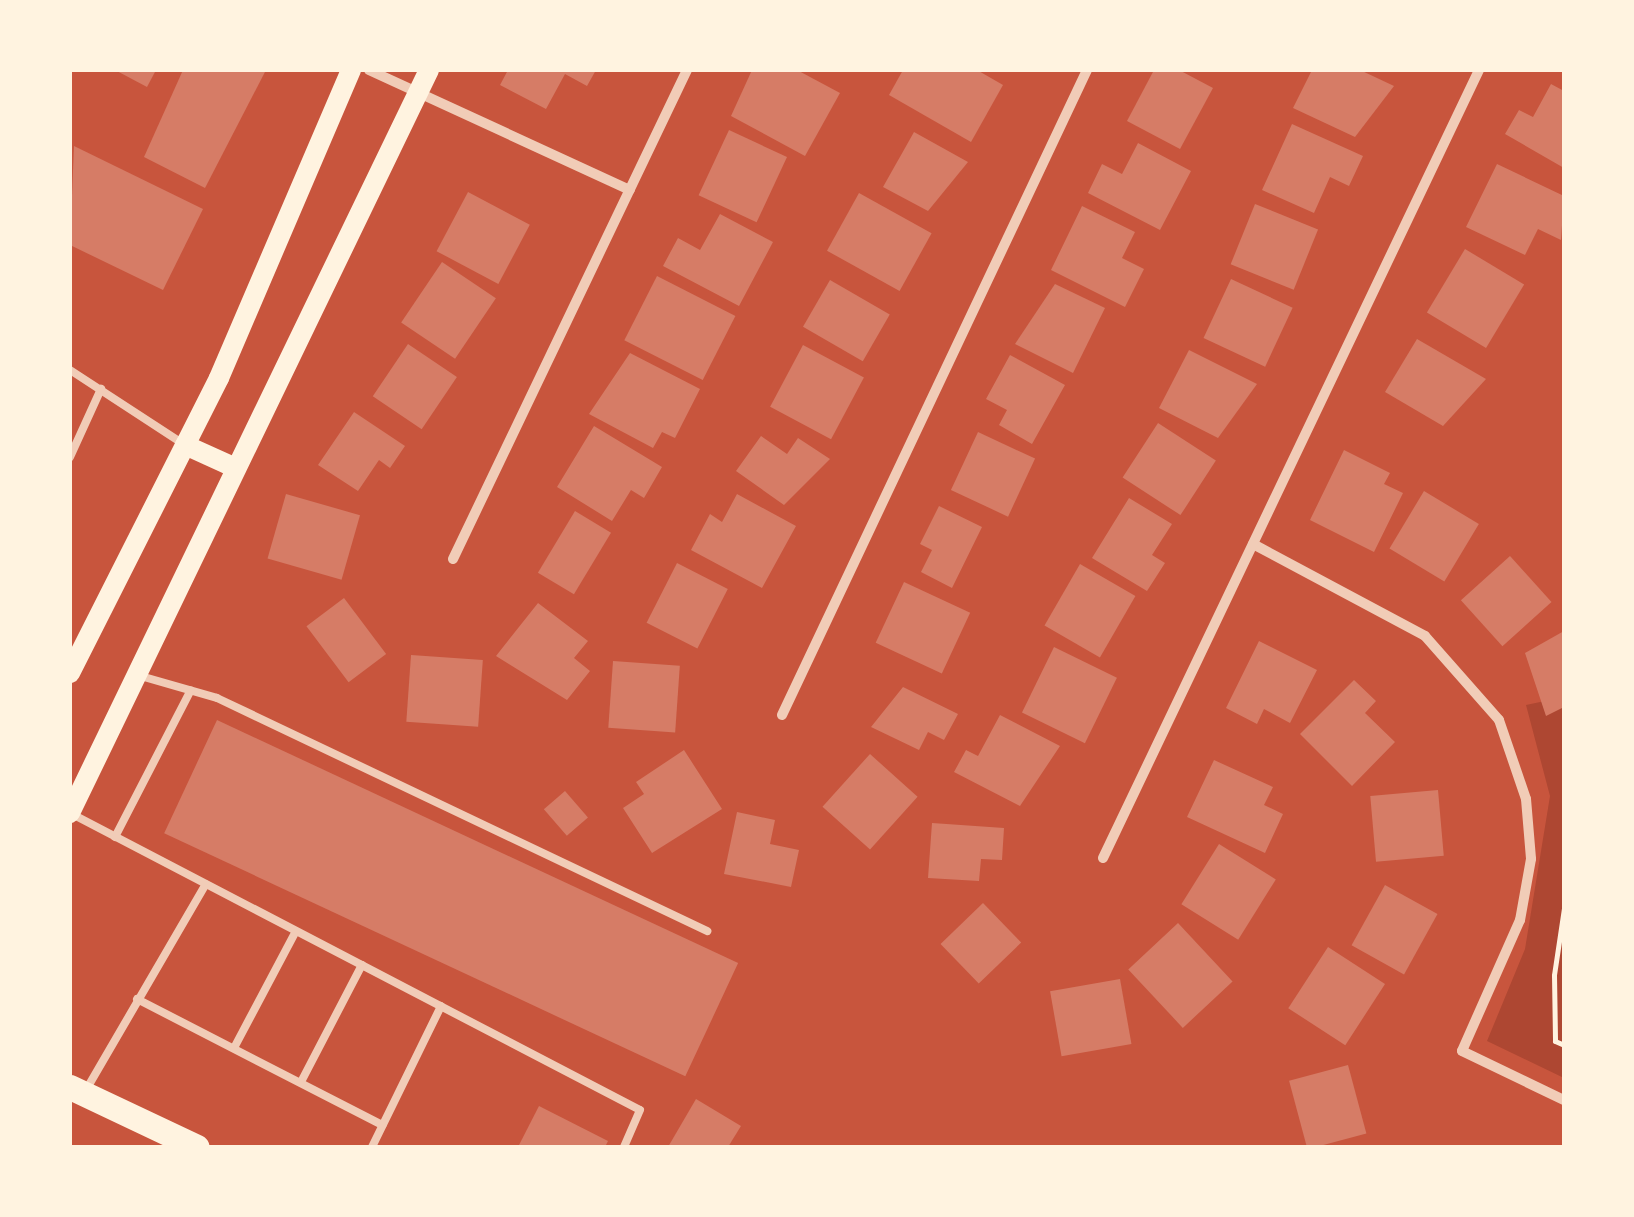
<!DOCTYPE html>
<html>
<head>
<meta charset="utf-8">
<style>
  body { margin:0 }
  #map { position:relative; width:1634px; height:1217px; overflow:hidden; background:#c8553d; font-family:Rubik,sans-serif }
  div>[style] { position:absolute }
  [style*='--x'] { left:calc(var(--x)*1px); top:calc(var(--y)*1px); width:calc(var(--w)*1px); rotate:calc(var(--a)*1deg) }
  .green>* { inset:0; background:#ae4732 }
  .building>* { inset:0; background:#d67c66; transform-origin:0 0 }
  .path>* { height:5px; margin:-2.5px; padding:0 2.5px; transform-origin:2.5px; border-radius:2.5px; background:#fff3e0 }
  .service>* { height:8px; margin:-4px; padding:0 4px; transform-origin:4px; border-radius:4px; background:#f1ccb7 }
  .minor>* { height:10px; margin:-5px; padding:0 5px; transform-origin:5px; border-radius:5px; background:#f1ccb7 }
  .secondary>* { height:20px; margin:-10px; padding:0 10px; transform-origin:10px; border-radius:10px; background:#fff3e0 }
  .primary>* { height:25px; margin:-12.5px; padding:0 12.5px; transform-origin:12.5px; border-radius:12.5px; background:#fff3e0 }
  span { translate:-50% -50%; white-space:nowrap; text-align:center; line-height:1.15; -webkit-text-stroke:8px #fff3e0; paint-order:stroke }
  .frame { position:absolute; inset:0; border:72px solid #fff3e0; pointer-events:none }
</style>
</head>
<body>
<div id="map">
  <div class="green">
    <i style="clip-path:polygon(1564px 697px,1564px 1078px,1487px 1041px,1525px 949px,1550px 796px,1526px 705px)"></i>
  </div>
  <div class="building">
    <i style="clip-path:polygon(115px 70px,156px 70px,147px 87px)"></i>
    <i style="clip-path:polygon(183px 70px,266px 70px,205px 188px,144px 157px)"></i>
    <i style="clip-path:polygon(508px 70px,596px 70px,587px 86px,565px 74px,546px 109px,500px 85px)"></i>
    <i style="clip-path:polygon(752px 70px,797px 70px,840px 93px,805px 156px,731px 116px)"></i>
    <i style="clip-path:polygon(903px 70px,977px 70px,1003px 85px,971px 142px,889px 95px)"></i>
    <i style="clip-path:polygon(1154px 70px,1179px 70px,1213px 88px,1180px 149px,1127px 121px)"></i>
    <i style="clip-path:polygon(1312px 70px,1360px 70px,1394px 86px,1355px 137px,1293px 108px)"></i>
    <i style="clip-path:polygon(1551px 84px,1564px 91px,1564px 168px,1505px 134px,1519px 110px,1533px 117px)"></i>
    <i style="clip-path:polygon(1292px 124px,1363px 156px,1349px 186px,1330px 177px,1314px 213px,1262px 190px)"></i>
    <i style="left:729px;top:130px;width:64px;height:72px;rotate:25deg"></i>
    <i style="clip-path:polygon(914px 132px,968px 162px,928px 211px,883px 187px)"></i>
    <i style="clip-path:polygon(1138px 143px,1191px 171px,1160px 230px,1088px 193px,1102px 164px,1122px 174px)"></i>
    <i style="clip-path:polygon(74px 146px,203px 209px,163px 290px,70px 245px)"></i>
    <i style="clip-path:polygon(1497px 164px,1564px 196px,1561px 240px,1538px 229px,1525px 255px,1466px 227px)"></i>
    <i style="left:468px;top:192px;width:70px;height:67px;rotate:28deg"></i>
    <i style="left:859px;top:193px;width:83px;height:66px;rotate:29deg"></i>
    <i style="left:1255px;top:204px;width:68px;height:65px;rotate:22deg"></i>
    <i style="clip-path:polygon(1082px 206px,1135px 232px,1122px 258px,1144px 269px,1125px 307px,1051px 270px)"></i>
    <i style="clip-path:polygon(720px 214px,773px 242px,739px 306px,663px 266px,678px 238px,700px 250px)"></i>
    <i style="left:1465px;top:249px;width:69px;height:74px;rotate:31deg"></i>
    <i style="left:442px;top:262px;width:65px;height:73px;rotate:34deg"></i>
    <i style="left:657px;top:276px;width:88px;height:72px;rotate:27deg"></i>
    <i style="left:1231px;top:279px;width:68px;height:65px;rotate:25deg"></i>
    <i style="left:830px;top:280px;width:69px;height:54px;rotate:30deg"></i>
    <i style="clip-path:polygon(1055px 284px,1105px 308px,1073px 373px,1015px 344px)"></i>
    <i style="clip-path:polygon(1417px 339px,1486px 379px,1443px 426px,1385px 392px)"></i>
    <i style="left:408px;top:344px;width:59px;height:63px;rotate:34deg"></i>
    <i style="left:803px;top:345px;width:69px;height:70px;rotate:28deg"></i>
    <i style="clip-path:polygon(1189px 350px,1257px 384px,1218px 438px,1159px 408px)"></i>
    <i style="clip-path:polygon(630px 353px,700px 389px,675px 438px,662px 432px,653px 448px,589px 414px)"></i>
    <i style="clip-path:polygon(1010px 355px,1065px 385px,1032px 444px,999px 425px,1007px 410px,986px 399px)"></i>
    <i style="clip-path:polygon(354px 412px,405px 446px,390px 468px,379px 460px,358px 491px,318px 465px)"></i>
    <i style="left:1158px;top:423px;width:69px;height:65px;rotate:33deg"></i>
    <i style="clip-path:polygon(594px 426px,662px 467px,644px 498px,631px 490px,612px 521px,557px 487px)"></i>
    <i style="left:978px;top:432px;width:63px;height:64px;rotate:25deg"></i>
    <i style="clip-path:polygon(761px 436px,787px 454px,798px 438px,830px 459px,784px 505px,736px 471px)"></i>
    <i style="clip-path:polygon(1344px 450px,1390px 473px,1384px 484px,1403px 493px,1374px 552px,1310px 520px)"></i>
    <i style="left:1424px;top:491px;width:64px;height:67px;rotate:31deg"></i>
    <i style="left:286px;top:494px;width:77px;height:67px;rotate:16deg"></i>
    <i style="clip-path:polygon(737px 494px,796px 526px,762px 588px,691px 550px,710px 514px,722px 522px)"></i>
    <i style="clip-path:polygon(1129px 498px,1172px 524px,1152px 555px,1165px 563px,1147px 591px,1092px 558px)"></i>
    <i style="clip-path:polygon(939px 506px,982px 527px,952px 588px,921px 572px,932px 550px,920px 544px)"></i>
    <i style="left:575px;top:511px;width:42px;height:72px;rotate:31deg"></i>
    <i style="left:1510px;top:556px;width:62px;height:66px;rotate:48deg"></i>
    <i style="left:677px;top:563px;width:57px;height:67px;rotate:27deg"></i>
    <i style="left:1080px;top:564px;width:64px;height:71px;rotate:30deg"></i>
    <i style="left:904px;top:582px;width:73px;height:67px;rotate:25deg"></i>
    <i style="left:344px;top:598px;width:70px;height:47px;rotate:53deg"></i>
    <i style="clip-path:polygon(538px 603px,588px 641px,574px 658px,590px 671px,567px 700px,496px 656px)"></i>
    <i style="clip-path:polygon(1564px 631px,1564px 707px,1546px 716px,1525px 653px)"></i>
    <i style="clip-path:polygon(1259px 641px,1317px 670px,1290px 723px,1264px 709px,1257px 724px,1226px 708px)"></i>
    <i style="left:1054px;top:647px;width:70px;height:73px;rotate:26deg"></i>
    <i style="left:411px;top:655px;width:72px;height:67px;rotate:4deg"></i>
    <i style="left:613px;top:661px;width:67px;height:67px;rotate:4deg"></i>
    <i style="clip-path:polygon(1354px 680px,1376px 701px,1365px 713px,1395px 742px,1352px 786px,1300px 734px)"></i>
    <i style="clip-path:polygon(903px 687px,958px 714px,944px 740px,928px 732px,919px 750px,871px 727px)"></i>
    <i style="clip-path:polygon(1000px 715px,1060px 746px,1020px 806px,954px 772px,966px 750px,978px 756px)"></i>
    <i style="left:217px;top:720px;width:575px;height:125px;rotate:25deg"></i>
    <i style="clip-path:polygon(684px 750px,722px 809px,652px 853px,623px 808px,644px 794px,636px 782px)"></i>
    <i style="left:870px;top:754px;width:64px;height:71px;rotate:42deg"></i>
    <i style="clip-path:polygon(1214px 760px,1273px 787px,1264px 805px,1283px 814px,1265px 853px,1187px 817px)"></i>
    <i style="left:1438px;top:790px;width:66px;height:68px;rotate:85deg"></i>
    <i style="left:565px;top:791px;width:35px;height:28px;rotate:49deg"></i>
    <i style="clip-path:polygon(737px 812px,775px 820px,770px 844px,799px 850px,791px 887px,724px 874px)"></i>
    <i style="clip-path:polygon(932px 823px,1004px 828px,1002px 860px,981px 859px,979px 881px,928px 878px)"></i>
    <i style="left:1219px;top:844px;width:67px;height:71px;rotate:32deg"></i>
    <i style="left:1385px;top:885px;width:60px;height:69px;rotate:29deg"></i>
    <i style="left:983px;top:903px;width:55px;height:59px;rotate:46deg"></i>
    <i style="left:1178px;top:923px;width:80px;height:68px;rotate:47deg"></i>
    <i style="left:1328px;top:947px;width:68px;height:73px;rotate:33deg"></i>
    <i style="left:1120px;top:979px;width:66px;height:71px;rotate:80deg"></i>
    <i style="left:1348px;top:1065px;width:71px;height:61px;rotate:75deg"></i>
    <i style="clip-path:polygon(696px 1099px,741px 1126px,728px 1147px,668px 1147px)"></i>
    <i style="clip-path:polygon(539px 1106px,608px 1141px,605px 1147px,518px 1147px)"></i>
  </div>
  <div class="path">
    <i style="--x:1564;--y:908;--w:68;--a:98.5"></i>
    <i style="--x:1554;--y:975;--w:66;--a:89.1"></i>
    <i style="--x:1555;--y:1041;--w:10;--a:24"></i>
  </div>
  <div class="service">
    <i style="--x:70;--y:370;--w:137;--a:33.1"></i>
    <i style="--x:70;--y:457;--w:75;--a:-65.5"></i>
    <i style="--x:137;--y:675;--w:83;--a:16"></i>
    <i style="--x:217;--y:698;--w:543;--a:25.43"></i>
    <i style="--x:72;--y:814;--w:640;--a:27.53"></i>
    <i style="--x:640;--y:1110;--w:40;--a:113.4"></i>
    <i style="--x:115;--y:837;--w:165;--a:-62.7"></i>
    <i style="--x:137;--y:999;--w:276;--a:27.2"></i>
    <i style="--x:234;--y:1048;--w:132;--a:-62.1"></i>
    <i style="--x:301;--y:1082;--w:132;--a:-62.5"></i>
    <i style="--x:86;--y:1090;--w:238;--a:-59.8"></i>
    <i style="--x:372;--y:1147;--w:157;--a:-63.9"></i>
  </div>
  <div class="minor">
    <i style="--x:369;--y:70;--w:287;--a:24.7"></i>
    <i style="--x:1253;--y:544;--w:195;--a:28.1"></i>
    <i style="--x:1425;--y:636;--w:112;--a:48.6"></i>
    <i style="--x:1499;--y:720;--w:83;--a:71.1"></i>
    <i style="--x:1526;--y:799;--w:60;--a:85.2"></i>
    <i style="--x:1531;--y:859;--w:62;--a:100.2"></i>
    <i style="--x:1520;--y:920;--w:143;--a:113.9"></i>
    <i style="--x:1462;--y:1051;--w:113;--a:25.7"></i>
    <i style="--x:453;--y:559;--w:542;--a:-64.43"></i>
    <i style="--x:782;--y:715;--w:713;--a:-64.69"></i>
    <i style="--x:1103;--y:858;--w:873;--a:-64.49"></i>
  </div>
  <div class="secondary">
    <i style="--x:185;--y:445;--w:56;--a:24.3"></i>
    <i style="--x:70;--y:673;--w:330;--a:-63.2"></i>
    <i style="--x:219;--y:378;--w:335;--a:-66.8"></i>
    <i style="--x:70;--y:813;--w:825;--a:-64.21"></i>
  </div>
  <div class="primary">
    <i style="--x:70;--y:1087;--w:140;--a:25.3"></i>
  </div>
  <div class="frame"></div>
</div>
</body>
</html>
